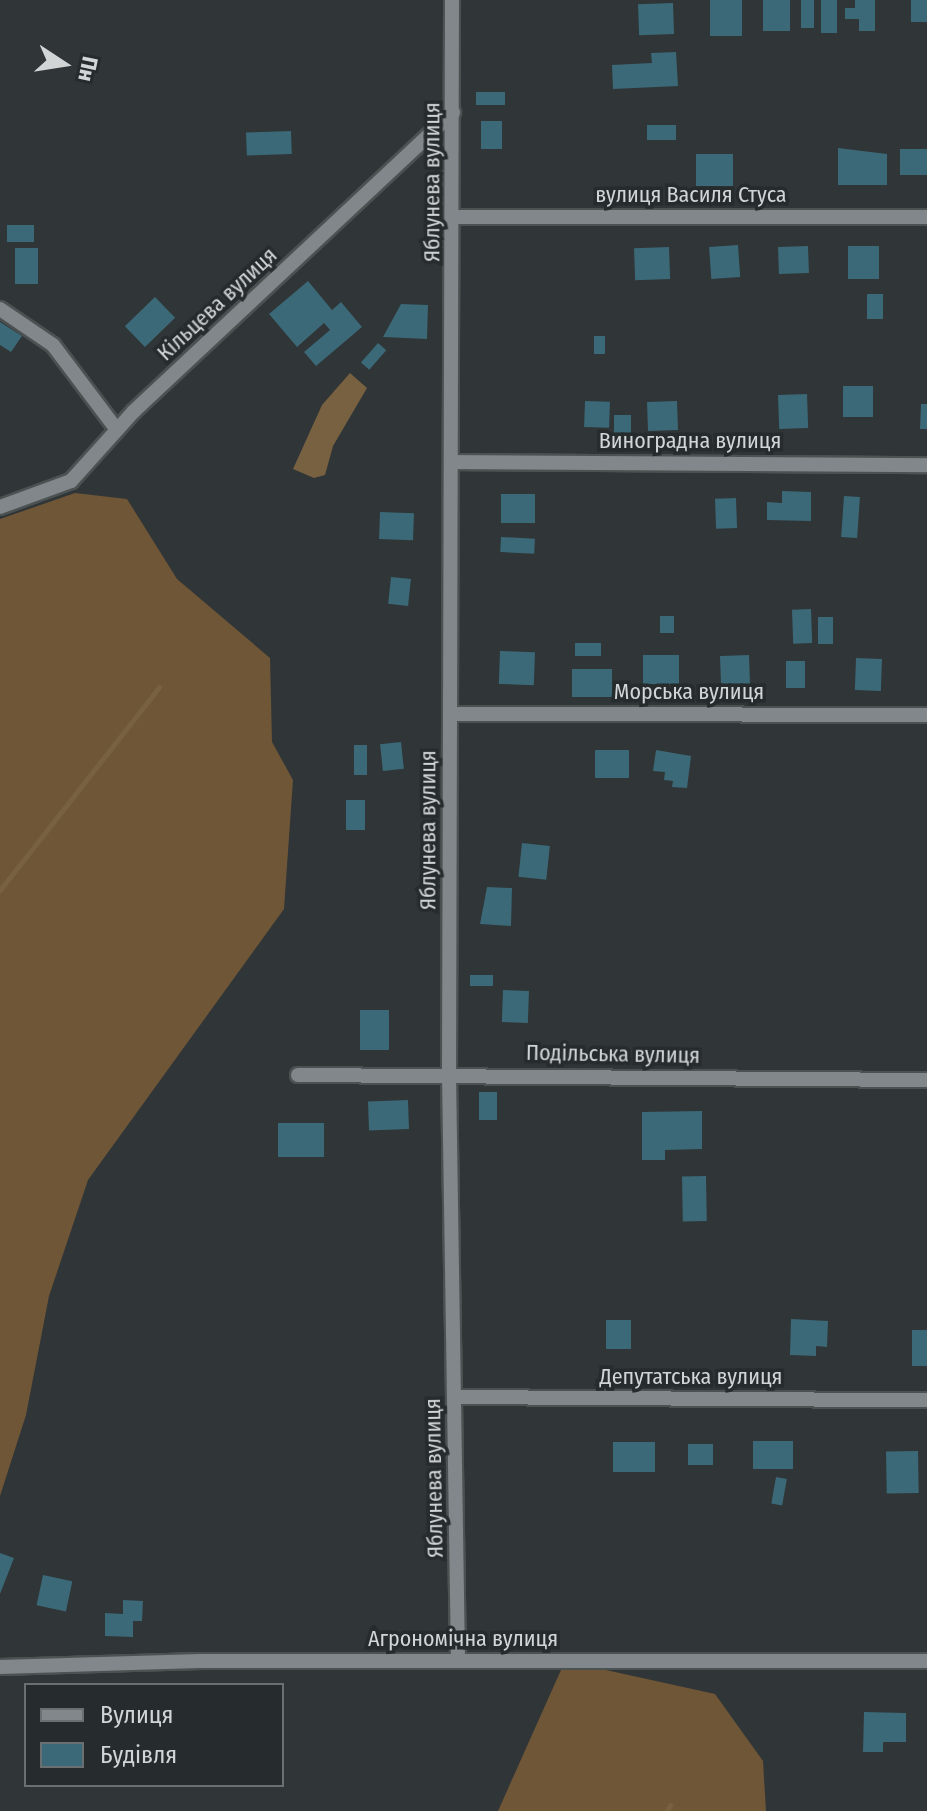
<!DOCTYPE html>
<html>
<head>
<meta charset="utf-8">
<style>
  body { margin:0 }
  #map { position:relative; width:927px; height:1811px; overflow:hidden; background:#303537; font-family:"Fira Sans Condensed",sans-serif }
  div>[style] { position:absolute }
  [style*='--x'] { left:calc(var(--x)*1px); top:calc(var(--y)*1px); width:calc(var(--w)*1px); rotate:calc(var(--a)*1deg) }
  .forest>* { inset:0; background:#6e5637 }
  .water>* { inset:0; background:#786141 }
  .stream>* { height:5px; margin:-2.5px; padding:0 2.5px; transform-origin:2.5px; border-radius:2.5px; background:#786141 }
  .building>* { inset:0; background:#3b6977; transform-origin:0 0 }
  .roads { filter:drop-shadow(2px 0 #4c5152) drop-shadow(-2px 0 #4c5152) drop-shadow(0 2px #4c5152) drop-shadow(0 -2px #4c5152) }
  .minor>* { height:14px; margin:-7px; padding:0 7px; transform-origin:7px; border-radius:7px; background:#81878a }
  span { translate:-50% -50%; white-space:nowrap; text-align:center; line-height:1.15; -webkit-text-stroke:7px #262b2d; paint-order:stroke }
  .street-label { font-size:22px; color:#d2d5d6 }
  .legend { position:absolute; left:24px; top:1683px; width:260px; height:104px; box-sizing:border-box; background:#262b2d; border:2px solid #6b6f71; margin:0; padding:10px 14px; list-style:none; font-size:24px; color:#d2d5d6 }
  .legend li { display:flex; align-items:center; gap:16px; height:40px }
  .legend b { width:40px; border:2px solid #6b6f71 }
  .north { position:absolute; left:24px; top:24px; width:80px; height:80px; -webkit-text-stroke:6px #262b2d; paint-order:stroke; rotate:102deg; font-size:22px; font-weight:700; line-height:32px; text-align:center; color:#d2d5d6 }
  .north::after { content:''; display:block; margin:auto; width:28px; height:36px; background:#d2d5d6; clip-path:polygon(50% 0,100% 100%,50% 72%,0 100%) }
</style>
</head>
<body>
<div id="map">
  <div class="forest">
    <i style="clip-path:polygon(75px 493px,127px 499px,177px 579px,270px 658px,272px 742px,293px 780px,284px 909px,88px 1180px,49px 1296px,26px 1415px,0 1496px,0 519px)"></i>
    <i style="clip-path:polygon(565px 1661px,715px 1694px,763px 1761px,766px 1811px,498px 1811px)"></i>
  </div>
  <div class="water">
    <i style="clip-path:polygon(350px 373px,367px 388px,333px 446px,325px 475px,314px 478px,293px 469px,322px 405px)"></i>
  </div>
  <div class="stream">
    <i style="--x:0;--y:890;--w:258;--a:-51.9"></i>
    <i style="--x:667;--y:1811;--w:7;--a:-63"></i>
  </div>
  <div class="building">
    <i style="left:710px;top:0;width:32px;height:36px"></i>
    <i style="left:763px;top:0;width:27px;height:31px"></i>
    <i style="left:801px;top:0;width:13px;height:28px"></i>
    <i style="left:821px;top:0;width:16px;height:33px"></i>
    <i style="clip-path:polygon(855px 0,875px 0,875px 31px,859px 31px,859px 19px,845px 19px,845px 8px,855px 8px)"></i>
    <i style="left:911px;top:0;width:16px;height:22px"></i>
    <i style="left:673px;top:3px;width:31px;height:35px;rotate:88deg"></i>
    <i style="clip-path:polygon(676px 52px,678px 86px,613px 89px,612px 65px,652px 63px,651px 53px)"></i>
    <i style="left:505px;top:92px;width:13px;height:29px;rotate:90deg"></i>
    <i style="left:481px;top:121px;width:21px;height:28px"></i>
    <i style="left:647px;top:125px;width:29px;height:15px"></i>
    <i style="left:291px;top:131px;width:23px;height:45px;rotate:88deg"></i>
    <i style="clip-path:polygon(838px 148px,887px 154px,887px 185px,838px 185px)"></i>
    <i style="left:927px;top:149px;width:26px;height:27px;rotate:90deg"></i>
    <i style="left:696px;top:154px;width:37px;height:32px"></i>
    <i style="left:7px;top:225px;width:27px;height:17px"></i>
    <i style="left:738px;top:245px;width:32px;height:29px;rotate:86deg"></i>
    <i style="left:808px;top:246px;width:27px;height:30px;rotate:88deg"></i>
    <i style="left:848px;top:246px;width:31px;height:33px"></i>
    <i style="left:669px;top:247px;width:32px;height:35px;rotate:88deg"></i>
    <i style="left:15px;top:248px;width:23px;height:36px"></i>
    <i style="clip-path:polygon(308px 281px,332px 310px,341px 302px,362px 327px,316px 366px,304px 352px,330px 330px,324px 323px,297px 347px,269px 314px)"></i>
    <i style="left:867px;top:294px;width:16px;height:25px"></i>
    <i style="left:155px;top:297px;width:29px;height:42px;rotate:46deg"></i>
    <i style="clip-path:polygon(401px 304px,428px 305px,427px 339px,383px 337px)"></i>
    <i style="clip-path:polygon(0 322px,22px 336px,11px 352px,0 345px)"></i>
    <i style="left:594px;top:336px;width:11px;height:18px"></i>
    <i style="left:378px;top:343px;width:11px;height:26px;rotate:41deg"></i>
    <i style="left:843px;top:386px;width:30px;height:31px"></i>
    <i style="left:807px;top:394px;width:34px;height:29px;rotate:88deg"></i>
    <i style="left:585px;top:401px;width:25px;height:26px;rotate:2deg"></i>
    <i style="left:677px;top:401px;width:29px;height:30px;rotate:88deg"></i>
    <i style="clip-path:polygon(921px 404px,927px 404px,927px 429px,920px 429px)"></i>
    <i style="left:614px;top:415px;width:17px;height:27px"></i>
    <i style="clip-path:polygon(782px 491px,811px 492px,811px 521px,767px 520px,767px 502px,782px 503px)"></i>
    <i style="left:501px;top:494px;width:34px;height:29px"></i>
    <i style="left:844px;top:496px;width:16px;height:41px;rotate:4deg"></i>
    <i style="left:736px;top:498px;width:30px;height:21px;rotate:88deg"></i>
    <i style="left:380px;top:512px;width:34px;height:27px;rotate:2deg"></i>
    <i style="left:501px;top:537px;width:34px;height:15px;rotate:3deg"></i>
    <i style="left:391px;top:577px;width:20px;height:27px;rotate:6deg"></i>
    <i style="left:811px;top:609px;width:34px;height:19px;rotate:88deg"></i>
    <i style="left:660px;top:616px;width:14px;height:17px"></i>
    <i style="left:818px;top:617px;width:15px;height:27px"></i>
    <i style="left:575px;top:643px;width:26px;height:13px"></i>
    <i style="left:500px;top:651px;width:35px;height:33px;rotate:2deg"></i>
    <i style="left:643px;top:655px;width:36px;height:29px"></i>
    <i style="left:749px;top:655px;width:32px;height:29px;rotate:88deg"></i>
    <i style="left:856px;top:658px;width:26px;height:32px;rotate:2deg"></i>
    <i style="left:786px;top:661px;width:19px;height:27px"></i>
    <i style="left:612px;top:669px;width:28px;height:40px;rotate:90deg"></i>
    <i style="left:401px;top:742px;width:27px;height:21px;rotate:84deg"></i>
    <i style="left:354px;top:745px;width:13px;height:30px"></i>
    <i style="left:595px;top:750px;width:34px;height:28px"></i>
    <i style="clip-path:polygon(656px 750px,691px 756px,687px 788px,672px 787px,673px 781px,664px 780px,665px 772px,653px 771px)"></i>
    <i style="left:346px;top:800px;width:19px;height:30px"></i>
    <i style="left:522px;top:843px;width:28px;height:34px;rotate:6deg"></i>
    <i style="clip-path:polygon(487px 887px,512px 888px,511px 926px,480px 924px)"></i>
    <i style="left:470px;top:975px;width:23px;height:11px"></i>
    <i style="left:503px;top:990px;width:26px;height:32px;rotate:2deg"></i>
    <i style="left:360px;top:1010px;width:29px;height:40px"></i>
    <i style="left:479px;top:1092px;width:18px;height:28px"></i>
    <i style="left:408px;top:1100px;width:29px;height:40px;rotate:88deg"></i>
    <i style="clip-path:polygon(702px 1111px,702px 1149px,665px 1150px,665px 1160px,642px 1160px,642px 1112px)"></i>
    <i style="left:278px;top:1123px;width:46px;height:34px"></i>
    <i style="left:706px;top:1176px;width:45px;height:24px;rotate:89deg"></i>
    <i style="clip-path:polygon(791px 1319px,828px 1321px,827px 1347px,816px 1346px,816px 1356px,790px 1355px)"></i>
    <i style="left:606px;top:1320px;width:25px;height:29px"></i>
    <i style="left:912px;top:1330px;width:15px;height:36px"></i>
    <i style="left:753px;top:1441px;width:40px;height:28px"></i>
    <i style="left:613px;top:1442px;width:42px;height:30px"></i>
    <i style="left:688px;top:1444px;width:25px;height:21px"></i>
    <i style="left:918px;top:1451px;width:42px;height:32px;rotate:89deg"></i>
    <i style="left:776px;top:1477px;width:11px;height:27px;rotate:10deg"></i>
    <i style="clip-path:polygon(0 1553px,14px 1558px,0 1594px)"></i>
    <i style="left:43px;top:1575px;width:30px;height:31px;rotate:12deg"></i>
    <i style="clip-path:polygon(123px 1600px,143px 1601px,142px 1621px,133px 1621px,133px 1637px,105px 1636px,105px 1613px,123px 1614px)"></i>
    <i style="clip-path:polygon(864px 1712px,906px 1713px,906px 1742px,883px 1742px,883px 1752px,863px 1752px)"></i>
  </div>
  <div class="roads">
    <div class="minor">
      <i style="--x:452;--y:0;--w:1074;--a:90.16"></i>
      <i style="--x:449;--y:1074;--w:587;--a:89.12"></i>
      <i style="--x:455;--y:217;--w:472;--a:0"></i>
      <i style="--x:0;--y:309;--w:64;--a:34.2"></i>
      <i style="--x:53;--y:345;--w:106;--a:53"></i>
      <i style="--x:453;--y:462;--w:474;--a:0.4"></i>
      <i style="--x:0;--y:507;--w:76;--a:-20.1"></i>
      <i style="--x:71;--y:481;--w:94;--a:-48"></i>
      <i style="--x:134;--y:411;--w:437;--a:-43.1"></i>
      <i style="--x:451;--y:714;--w:476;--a:0.1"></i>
      <i style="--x:298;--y:1075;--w:629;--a:0.46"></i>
      <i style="--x:455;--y:1397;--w:472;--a:0.4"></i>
      <i style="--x:0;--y:1667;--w:200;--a:-1.7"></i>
      <i style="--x:200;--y:1661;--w:727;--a:0"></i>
    </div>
  </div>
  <div class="street-label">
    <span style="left:432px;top:182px;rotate:-90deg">Яблунева вулиця</span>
    <span style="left:691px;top:195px">вулиця Василя Стуса</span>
    <span style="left:217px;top:304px;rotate:-43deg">Кільцева вулиця</span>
    <span style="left:690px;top:441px">Виноградна вулиця</span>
    <span style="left:689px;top:692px">Морська вулиця</span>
    <span style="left:428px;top:830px;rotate:-90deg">Яблунева вулиця</span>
    <span style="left:613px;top:1054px;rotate:1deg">Подільська вулиця</span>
    <span style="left:691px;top:1377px">Депутатська вулиця</span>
    <span style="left:434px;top:1478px;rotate:-91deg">Яблунева вулиця</span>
    <span style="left:463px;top:1639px">Агрономічна вулиця</span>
  </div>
  <ul class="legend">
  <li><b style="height:10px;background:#81878a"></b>Вулиця</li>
  <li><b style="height:22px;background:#3b6977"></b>Будівля</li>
  </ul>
  <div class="north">Пн</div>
</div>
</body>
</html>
